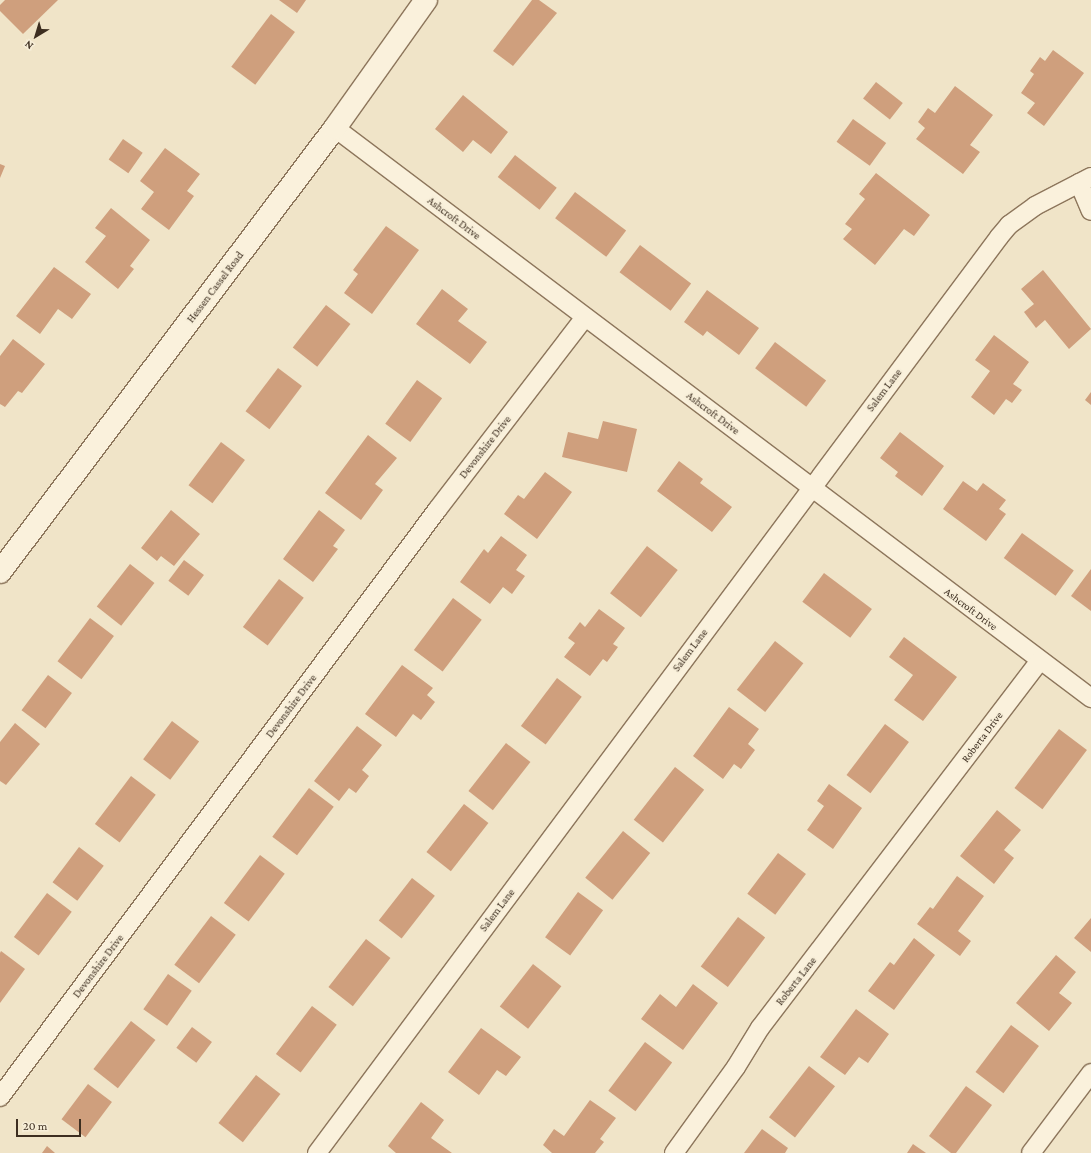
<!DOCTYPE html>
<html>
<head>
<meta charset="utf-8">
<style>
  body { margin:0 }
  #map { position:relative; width:1091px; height:1153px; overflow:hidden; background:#f0e4c8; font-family:"Crimson Pro",serif }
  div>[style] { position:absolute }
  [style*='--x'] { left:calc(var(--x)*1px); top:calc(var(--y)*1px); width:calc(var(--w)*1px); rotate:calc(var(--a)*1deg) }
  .building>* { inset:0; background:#cf9f7d; transform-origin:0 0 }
  .roads { filter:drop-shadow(1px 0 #8d765c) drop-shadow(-1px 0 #8d765c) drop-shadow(0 1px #8d765c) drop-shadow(0 -1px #8d765c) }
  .street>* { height:18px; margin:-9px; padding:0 9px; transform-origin:9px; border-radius:9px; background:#faf1dc }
  .secondary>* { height:22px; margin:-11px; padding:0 11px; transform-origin:11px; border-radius:11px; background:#faf1dc }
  span { translate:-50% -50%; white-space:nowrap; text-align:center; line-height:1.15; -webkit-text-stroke:3.5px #f7eed8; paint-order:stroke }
  .street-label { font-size:11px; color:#3d2e20 }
  .north { position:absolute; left:16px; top:16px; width:40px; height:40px; -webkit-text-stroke:3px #f7eed8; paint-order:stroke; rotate:218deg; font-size:11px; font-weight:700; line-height:16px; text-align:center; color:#3d2e20 }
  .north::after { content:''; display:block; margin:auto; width:14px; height:18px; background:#3d2e20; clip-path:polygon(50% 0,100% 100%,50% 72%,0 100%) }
  .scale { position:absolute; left:16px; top:1119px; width:65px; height:18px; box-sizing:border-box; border:2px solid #3d2e20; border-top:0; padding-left:5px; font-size:12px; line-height:14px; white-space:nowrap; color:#3d2e20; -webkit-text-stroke:3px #f7eed8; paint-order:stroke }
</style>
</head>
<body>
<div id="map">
  <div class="building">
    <i style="clip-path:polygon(5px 0,58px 0,23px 34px,0 11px,0 5px)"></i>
    <i style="clip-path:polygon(279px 0,306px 0,297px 13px)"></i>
    <i style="clip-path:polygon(532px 0,539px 0,557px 13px,513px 66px,493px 51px)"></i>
    <i style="left:271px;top:14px;width:30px;height:66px;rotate:37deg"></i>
    <i style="clip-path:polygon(1053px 50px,1084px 73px,1044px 126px,1027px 113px,1035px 103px,1021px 93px,1034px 74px,1030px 71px,1040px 57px,1045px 61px)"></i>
    <i style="left:876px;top:82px;width:34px;height:21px;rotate:38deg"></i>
    <i style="clip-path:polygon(955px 86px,993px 115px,970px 145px,980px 152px,963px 174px,916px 139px,925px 128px,918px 122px,928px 108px,935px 113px)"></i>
    <i style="clip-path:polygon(463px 95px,508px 132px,491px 154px,473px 140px,463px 152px,435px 129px)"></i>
    <i style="left:853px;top:119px;width:41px;height:28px;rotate:36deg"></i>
    <i style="left:123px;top:139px;width:24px;height:25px;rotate:35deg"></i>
    <i style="clip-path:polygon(165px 148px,200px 174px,187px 191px,194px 196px,169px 230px,141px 209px,154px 192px,140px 181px)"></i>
    <i style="left:515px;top:155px;width:53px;height:28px;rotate:38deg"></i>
    <i style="clip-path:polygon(0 164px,5px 166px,0 178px)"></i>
    <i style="clip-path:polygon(876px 173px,930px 215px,914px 236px,904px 229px,875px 265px,843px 239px,852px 229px,845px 224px,865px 199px,859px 194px)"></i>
    <i style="left:575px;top:192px;width:64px;height:33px;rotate:37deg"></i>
    <i style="clip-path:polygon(111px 208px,150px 240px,130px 266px,134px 269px,118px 289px,85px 262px,106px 236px,95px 228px)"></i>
    <i style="clip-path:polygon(386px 226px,419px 250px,372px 314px,344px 293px,358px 274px,353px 270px)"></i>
    <i style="left:640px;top:245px;width:64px;height:34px;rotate:37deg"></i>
    <i style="clip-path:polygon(54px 267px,91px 294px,72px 319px,58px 309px,40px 334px,16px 316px)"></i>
    <i style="clip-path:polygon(1043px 270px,1091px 329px,1069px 349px,1045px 320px,1036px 328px,1024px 312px,1034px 304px,1021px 289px)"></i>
    <i style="clip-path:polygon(442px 289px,468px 309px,458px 321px,487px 342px,470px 364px,416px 324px)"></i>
    <i style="clip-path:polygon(707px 290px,759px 328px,739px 355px,707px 331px,703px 336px,684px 322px)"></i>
    <i style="left:326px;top:305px;width:31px;height:54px;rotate:38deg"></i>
    <i style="clip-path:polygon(994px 335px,1029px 362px,1013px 384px,1022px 390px,1012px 403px,1006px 399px,994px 415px,971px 397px,990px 371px,975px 360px)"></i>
    <i style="clip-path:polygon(13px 339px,45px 364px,22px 393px,18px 391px,5px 407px,0 404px,0 356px)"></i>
    <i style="left:775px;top:342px;width:64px;height:33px;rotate:37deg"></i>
    <i style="left:278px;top:368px;width:30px;height:54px;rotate:37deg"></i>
    <i style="left:417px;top:380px;width:31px;height:54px;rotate:36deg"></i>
    <i style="clip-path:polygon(1091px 392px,1091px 405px,1085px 400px)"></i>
    <i style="clip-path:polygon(603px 421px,637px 429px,627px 472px,562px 457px,568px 432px,598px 439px)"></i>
    <i style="clip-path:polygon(900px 432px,944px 466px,922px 496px,895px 476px,898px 472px,880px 458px)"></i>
    <i style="clip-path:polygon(368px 435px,397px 458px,375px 484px,383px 490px,361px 520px,325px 493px)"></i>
    <i style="left:221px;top:442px;width:30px;height:54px;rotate:37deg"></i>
    <i style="clip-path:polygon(679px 461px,703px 479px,700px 483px,732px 507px,712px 532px,657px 491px)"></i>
    <i style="clip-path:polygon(545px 472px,572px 492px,537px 539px,504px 514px,518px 495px,524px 499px)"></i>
    <i style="clip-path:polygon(963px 481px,977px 491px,983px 483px,1006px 500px,999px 509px,1006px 514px,986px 541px,943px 509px)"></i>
    <i style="clip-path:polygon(171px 510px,200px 534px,174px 566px,161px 556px,157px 561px,141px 548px)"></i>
    <i style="clip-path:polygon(319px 510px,345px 530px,333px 546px,338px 549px,313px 582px,283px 559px)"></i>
    <i style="left:1022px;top:533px;width:64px;height:31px;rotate:36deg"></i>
    <i style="clip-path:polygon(501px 536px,527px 555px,516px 570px,525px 576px,512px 594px,503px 587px,490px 604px,460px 582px,484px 549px,488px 553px)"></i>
    <i style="left:647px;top:546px;width:39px;height:60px;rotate:38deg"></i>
    <i style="left:184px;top:560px;width:25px;height:26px;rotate:37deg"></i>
    <i style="left:130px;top:564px;width:31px;height:54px;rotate:38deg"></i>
    <i style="clip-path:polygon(1091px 569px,1091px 611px,1071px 596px)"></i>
    <i style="left:824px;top:573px;width:60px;height:36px;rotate:37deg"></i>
    <i style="left:279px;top:579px;width:31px;height:60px;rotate:37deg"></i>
    <i style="left:453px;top:598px;width:36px;height:65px;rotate:37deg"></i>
    <i style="clip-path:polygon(599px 609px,625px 628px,613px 644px,618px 647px,607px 662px,603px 659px,590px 676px,564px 657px,575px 643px,568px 638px,580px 622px,585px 627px)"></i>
    <i style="left:90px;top:618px;width:30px;height:54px;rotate:37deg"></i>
    <i style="clip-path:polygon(904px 637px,957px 677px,923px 721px,894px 700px,913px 675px,889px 657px)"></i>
    <i style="left:775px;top:641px;width:36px;height:62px;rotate:38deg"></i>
    <i style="clip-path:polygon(402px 665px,433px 688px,427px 695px,435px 702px,421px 720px,413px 714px,396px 737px,365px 714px)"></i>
    <i style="left:48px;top:675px;width:30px;height:44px;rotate:37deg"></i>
    <i style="left:557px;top:678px;width:31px;height:60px;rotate:37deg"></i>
    <i style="clip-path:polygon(729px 707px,759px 729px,748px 744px,755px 750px,741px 769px,734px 764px,723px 779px,693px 756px)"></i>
    <i style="left:172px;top:721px;width:34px;height:48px;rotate:37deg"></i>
    <i style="clip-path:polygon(15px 723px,40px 744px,6px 785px,0 781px,0 742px)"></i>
    <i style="left:885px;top:724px;width:30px;height:64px;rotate:37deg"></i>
    <i style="clip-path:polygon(357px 726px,382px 745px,362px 770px,369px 776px,356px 793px,349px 788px,339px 801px,314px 781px)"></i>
    <i style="left:1059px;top:729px;width:35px;height:74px;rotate:37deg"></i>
    <i style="left:506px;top:743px;width:31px;height:61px;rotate:38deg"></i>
    <i style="left:675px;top:767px;width:37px;height:67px;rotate:38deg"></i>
    <i style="left:131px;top:776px;width:31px;height:60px;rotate:37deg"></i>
    <i style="clip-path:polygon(829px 784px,862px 808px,833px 849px,807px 830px,824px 806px,817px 801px)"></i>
    <i style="left:309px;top:788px;width:31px;height:61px;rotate:37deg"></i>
    <i style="left:464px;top:804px;width:31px;height:61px;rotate:38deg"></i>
    <i style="clip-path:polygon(997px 810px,1021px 830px,1004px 850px,1014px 858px,994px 884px,960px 856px)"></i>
    <i style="left:623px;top:831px;width:35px;height:60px;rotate:39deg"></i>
    <i style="left:79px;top:847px;width:31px;height:44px;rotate:37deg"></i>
    <i style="left:778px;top:853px;width:35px;height:51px;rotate:37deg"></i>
    <i style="left:260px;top:855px;width:31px;height:60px;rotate:37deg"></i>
    <i style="clip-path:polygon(957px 876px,984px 896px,958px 931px,971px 941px,960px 956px,917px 924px,930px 907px,933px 909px)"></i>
    <i style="left:412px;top:878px;width:29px;height:54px;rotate:38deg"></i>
    <i style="left:578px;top:892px;width:31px;height:56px;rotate:36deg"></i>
    <i style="left:47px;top:893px;width:31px;height:55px;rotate:37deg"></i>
    <i style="left:211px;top:916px;width:31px;height:61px;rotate:37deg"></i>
    <i style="left:738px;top:917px;width:34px;height:62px;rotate:37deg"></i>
    <i style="clip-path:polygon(1091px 918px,1091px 952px,1074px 938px)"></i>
    <i style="clip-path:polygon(914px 938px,935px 955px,894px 1010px,868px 991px,890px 962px,894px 965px)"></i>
    <i style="left:366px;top:939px;width:31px;height:61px;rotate:38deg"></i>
    <i style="clip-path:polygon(1px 951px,25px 969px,0 1003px,0 953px)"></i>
    <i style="clip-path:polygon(1056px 955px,1076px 972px,1059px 993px,1072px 1003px,1049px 1031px,1016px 1003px)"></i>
    <i style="left:533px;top:964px;width:36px;height:54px;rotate:38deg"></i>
    <i style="left:168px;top:974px;width:29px;height:43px;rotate:35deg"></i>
    <i style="clip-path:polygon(693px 984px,718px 1003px,683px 1050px,641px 1019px,660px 994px,676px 1007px)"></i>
    <i style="left:312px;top:1006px;width:31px;height:60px;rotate:37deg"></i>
    <i style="clip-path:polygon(856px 1009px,889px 1034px,868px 1063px,859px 1057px,845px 1075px,820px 1057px)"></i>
    <i style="left:131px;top:1021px;width:31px;height:61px;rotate:38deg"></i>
    <i style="left:1011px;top:1025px;width:35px;height:59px;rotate:37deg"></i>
    <i style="left:192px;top:1027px;width:25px;height:26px;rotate:37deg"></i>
    <i style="clip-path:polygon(481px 1028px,521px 1057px,506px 1076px,497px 1070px,479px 1095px,448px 1072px)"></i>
    <i style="left:645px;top:1042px;width:34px;height:61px;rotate:37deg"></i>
    <i style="left:809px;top:1066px;width:33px;height:65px;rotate:38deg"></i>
    <i style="left:256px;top:1075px;width:31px;height:61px;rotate:38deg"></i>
    <i style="left:88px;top:1084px;width:30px;height:44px;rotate:37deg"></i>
    <i style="clip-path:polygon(966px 1086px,992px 1105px,956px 1153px,951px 1153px,929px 1136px)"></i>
    <i style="clip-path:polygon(590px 1100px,616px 1118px,600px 1139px,604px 1142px,595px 1153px,552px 1153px,543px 1145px,554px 1129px,564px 1136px)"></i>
    <i style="clip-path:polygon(421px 1102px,444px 1120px,431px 1138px,452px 1153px,396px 1153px,388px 1146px)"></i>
    <i style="clip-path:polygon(762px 1129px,788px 1148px,785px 1153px,744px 1153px)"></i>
    <i style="clip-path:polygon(913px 1144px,926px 1153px,907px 1153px)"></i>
    <i style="clip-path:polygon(47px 1146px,55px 1153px,42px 1153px)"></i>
  </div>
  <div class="roads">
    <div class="street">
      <i style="--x:335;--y:128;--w:947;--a:37.02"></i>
      <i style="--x:1079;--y:183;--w:30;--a:67"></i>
      <i style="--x:0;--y:1097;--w:732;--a:-53.33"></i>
      <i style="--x:437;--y:510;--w:243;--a:-52.5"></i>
      <i style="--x:317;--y:1153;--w:1142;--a:-53.33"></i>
      <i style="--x:999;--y:237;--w:16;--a:-50"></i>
      <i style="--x:1009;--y:225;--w:32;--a:-36"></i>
      <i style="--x:1035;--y:206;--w:63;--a:-27.4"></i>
      <i style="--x:674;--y:1153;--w:106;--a:-54.2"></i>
      <i style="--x:736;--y:1067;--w:46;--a:-58.4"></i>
      <i style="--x:760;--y:1028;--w:462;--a:-52.7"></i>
      <i style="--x:1031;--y:1153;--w:100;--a:-53.1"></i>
    </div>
    <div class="secondary">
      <i style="--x:0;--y:572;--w:556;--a:-52.97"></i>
      <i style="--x:335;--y:128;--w:157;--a:-54.6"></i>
    </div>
  </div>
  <div class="street-label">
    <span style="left:454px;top:218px;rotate:37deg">Ashcroft Drive</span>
    <span style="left:215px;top:287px;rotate:-53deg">Hessen Cassel Road</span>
    <span style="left:884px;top:390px;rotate:-53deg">Salem Lane</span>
    <span style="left:713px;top:413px;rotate:37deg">Ashcroft Drive</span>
    <span style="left:485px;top:447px;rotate:-52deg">Devonshire Drive</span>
    <span style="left:971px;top:609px;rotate:37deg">Ashcroft Drive</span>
    <span style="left:690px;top:650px;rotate:-53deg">Salem Lane</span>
    <span style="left:291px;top:706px;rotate:-53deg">Devonshire Drive</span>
    <span style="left:982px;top:737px;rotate:-53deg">Roberta Drive</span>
    <span style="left:497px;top:910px;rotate:-53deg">Salem Lane</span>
    <span style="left:98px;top:966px;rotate:-53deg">Devonshire Drive</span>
    <span style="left:796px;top:981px;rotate:-52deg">Roberta Lane</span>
  </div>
  <div class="north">N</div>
  <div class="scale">20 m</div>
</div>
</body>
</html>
